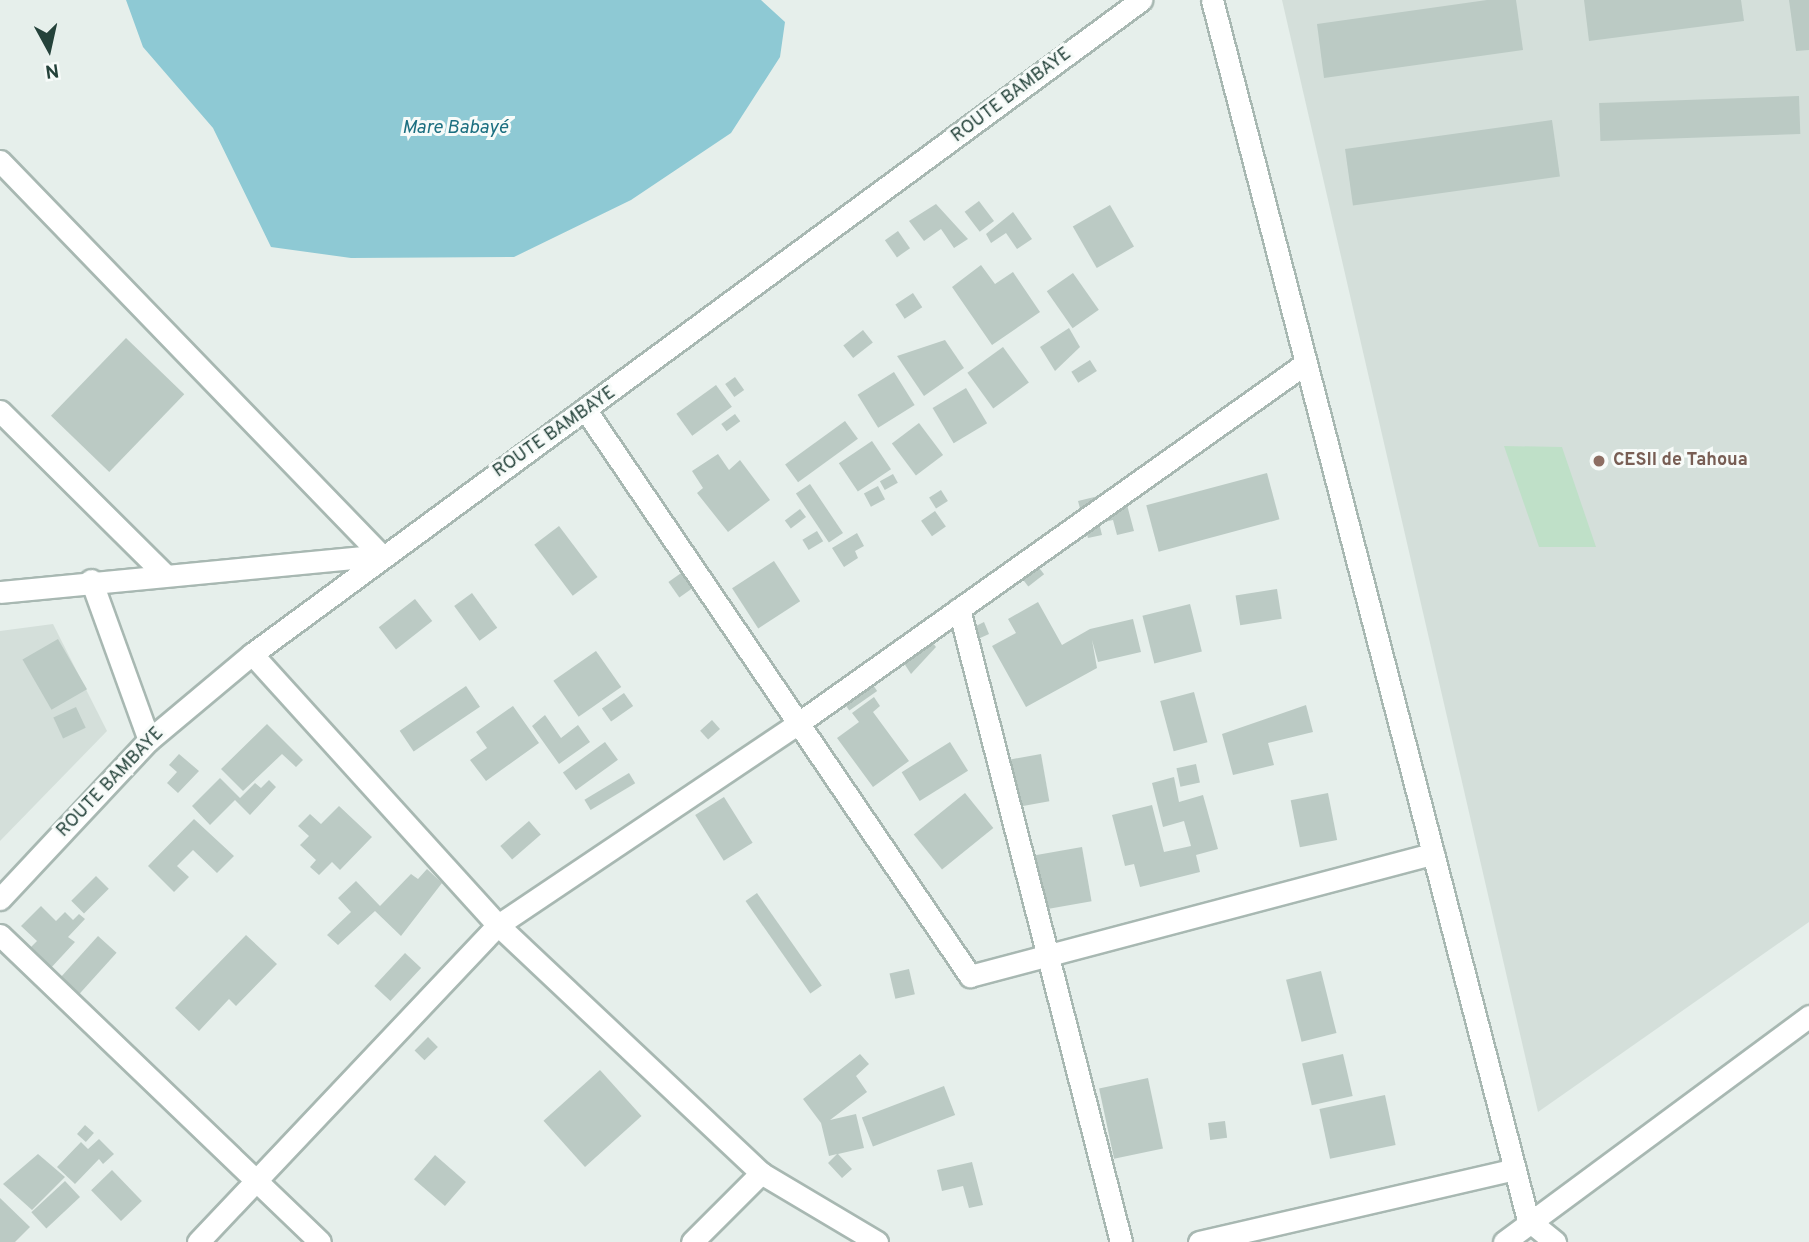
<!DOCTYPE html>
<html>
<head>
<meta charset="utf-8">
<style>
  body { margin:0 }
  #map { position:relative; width:1809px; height:1242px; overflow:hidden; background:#e6efeb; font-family:Overpass,sans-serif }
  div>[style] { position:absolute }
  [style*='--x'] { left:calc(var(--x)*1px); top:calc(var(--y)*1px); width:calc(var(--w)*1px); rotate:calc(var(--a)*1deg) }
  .built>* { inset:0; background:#d4dfda }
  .green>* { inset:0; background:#bfe0c8 }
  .water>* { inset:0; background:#8ec9d4 }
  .building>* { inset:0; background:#bbcac4; transform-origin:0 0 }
  .roads { filter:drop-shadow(2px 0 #a8b8b2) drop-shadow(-2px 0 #a8b8b2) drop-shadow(0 2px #a8b8b2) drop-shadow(0 -2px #a8b8b2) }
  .minor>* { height:21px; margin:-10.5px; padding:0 10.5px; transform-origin:10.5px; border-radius:10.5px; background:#fff }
  .dots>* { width:19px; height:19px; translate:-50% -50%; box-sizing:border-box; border:4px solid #f7fbf9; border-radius:50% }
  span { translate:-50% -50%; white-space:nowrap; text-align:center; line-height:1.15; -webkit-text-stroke:6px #f7fbf9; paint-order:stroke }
  .street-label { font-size:18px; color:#24423a }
  .education-label { font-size:18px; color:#785e54; font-weight:700 }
  .left { translate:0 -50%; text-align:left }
  .water-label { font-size:19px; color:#1c6f80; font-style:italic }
  .north { position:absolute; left:14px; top:14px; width:70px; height:70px; -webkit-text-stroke:5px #f7fbf9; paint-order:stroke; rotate:172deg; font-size:19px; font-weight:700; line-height:28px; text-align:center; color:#24423a }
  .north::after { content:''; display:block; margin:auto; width:24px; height:32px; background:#24423a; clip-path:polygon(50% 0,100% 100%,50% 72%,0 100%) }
</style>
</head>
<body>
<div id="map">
  <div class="built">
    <i style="clip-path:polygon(1282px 0,1809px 0,1809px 922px,1538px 1112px)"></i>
    <i style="clip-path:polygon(53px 624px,107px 731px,0 841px,0 631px)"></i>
  </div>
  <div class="green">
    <i style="clip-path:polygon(1504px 446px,1562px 447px,1596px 547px,1539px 547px)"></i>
  </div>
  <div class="water">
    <i style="clip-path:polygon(126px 0,761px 0,785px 22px,780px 57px,731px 133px,631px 200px,514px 257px,351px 258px,271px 247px,213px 128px,143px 47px)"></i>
  </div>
  <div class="building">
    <i style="clip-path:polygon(1487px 0,1516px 0,1523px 50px,1324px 78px,1317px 24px)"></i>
    <i style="clip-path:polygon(1584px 0,1741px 0,1744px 21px,1589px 41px)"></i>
    <i style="clip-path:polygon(1789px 0,1809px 0,1809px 50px,1796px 51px)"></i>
    <i style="left:1799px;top:96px;width:38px;height:200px;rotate:88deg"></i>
    <i style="left:1552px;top:120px;width:57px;height:209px;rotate:82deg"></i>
    <i style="left:979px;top:201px;width:25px;height:18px;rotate:53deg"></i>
    <i style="clip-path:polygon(936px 204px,968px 239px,954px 248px,941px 229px,924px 241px,909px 221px)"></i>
    <i style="left:1110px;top:205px;width:48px;height:43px;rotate:60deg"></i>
    <i style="clip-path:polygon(1013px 212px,1032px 239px,1017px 249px,1006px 233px,991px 243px,986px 234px)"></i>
    <i style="left:898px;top:231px;width:21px;height:16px;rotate:55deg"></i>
    <i style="clip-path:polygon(981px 265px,995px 284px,1013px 272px,1040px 312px,992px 345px,952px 287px)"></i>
    <i style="left:1073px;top:273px;width:45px;height:32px;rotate:55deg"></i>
    <i style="left:913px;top:293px;width:17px;height:21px;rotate:57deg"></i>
    <i style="clip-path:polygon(1069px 328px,1080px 347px,1055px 371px,1040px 347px)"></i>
    <i style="left:863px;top:330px;width:16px;height:25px;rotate:52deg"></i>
    <i style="left:126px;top:338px;width:81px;height:108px;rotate:44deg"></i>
    <i style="clip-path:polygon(945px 340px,964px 368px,924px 396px,897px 356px)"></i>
    <i style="left:1003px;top:347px;width:44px;height:44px;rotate:54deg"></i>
    <i style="left:1090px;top:360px;width:13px;height:22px;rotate:58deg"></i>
    <i style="left:894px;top:372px;width:39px;height:43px;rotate:58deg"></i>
    <i style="left:735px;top:377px;width:16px;height:12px;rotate:55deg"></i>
    <i style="left:716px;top:385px;width:27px;height:49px;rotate:54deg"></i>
    <i style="left:966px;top:388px;width:41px;height:39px;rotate:59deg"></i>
    <i style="left:735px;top:414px;width:9px;height:17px;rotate:54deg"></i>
    <i style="left:845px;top:421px;width:22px;height:74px;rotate:54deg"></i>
    <i style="left:919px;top:423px;width:40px;height:34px;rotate:53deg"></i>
    <i style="left:872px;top:441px;width:34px;height:40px;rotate:56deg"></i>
    <i style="clip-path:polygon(718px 454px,729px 470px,740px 460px,770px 500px,728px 532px,697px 493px,703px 488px,692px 471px)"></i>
    <i style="left:1267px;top:473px;width:48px;height:125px;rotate:75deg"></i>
    <i style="left:893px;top:474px;width:10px;height:15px;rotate:61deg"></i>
    <i style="left:810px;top:484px;width:59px;height:17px;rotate:56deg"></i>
    <i style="left:878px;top:486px;width:15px;height:16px;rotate:62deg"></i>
    <i style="left:941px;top:490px;width:13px;height:14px;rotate:58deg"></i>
    <i style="clip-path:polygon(1123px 490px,1134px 531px,1117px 535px,1113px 520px,1099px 523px,1102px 535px,1088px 538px,1078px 501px)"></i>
    <i style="left:800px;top:509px;width:10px;height:19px;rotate:53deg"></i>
    <i style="left:935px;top:511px;width:19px;height:17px;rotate:55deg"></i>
    <i style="left:559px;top:526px;width:64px;height:31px;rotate:53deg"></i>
    <i style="left:817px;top:531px;width:12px;height:17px;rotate:59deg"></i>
    <i style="clip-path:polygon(857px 533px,864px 546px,855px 551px,858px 558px,844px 567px,832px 548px)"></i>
    <i style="left:1033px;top:560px;width:18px;height:20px;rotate:52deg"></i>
    <i style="left:774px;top:561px;width:48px;height:50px;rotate:57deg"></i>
    <i style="left:684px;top:571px;width:19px;height:19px;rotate:55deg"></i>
    <i style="left:1277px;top:589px;width:30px;height:42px;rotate:81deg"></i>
    <i style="left:472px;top:593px;width:43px;height:22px;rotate:54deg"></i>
    <i style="left:415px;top:599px;width:28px;height:46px;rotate:52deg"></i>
    <i style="clip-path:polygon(1038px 602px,1062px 645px,1090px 629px,1133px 619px,1141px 652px,1098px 662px,1092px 640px,1097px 668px,1026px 707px,992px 646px,1016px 633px,1008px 619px)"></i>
    <i style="left:1190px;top:604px;width:49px;height:49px;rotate:76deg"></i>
    <i style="clip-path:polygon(984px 622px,989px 634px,978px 639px,974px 627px)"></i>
    <i style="clip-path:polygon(926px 634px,936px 647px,911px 674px,898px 654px)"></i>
    <i style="left:58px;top:639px;width:58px;height:41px;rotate:60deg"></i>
    <i style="left:596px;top:651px;width:44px;height:52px;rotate:55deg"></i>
    <i style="left:868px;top:678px;width:16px;height:34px;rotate:55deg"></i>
    <i style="left:466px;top:686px;width:25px;height:80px;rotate:56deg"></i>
    <i style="left:1194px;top:692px;width:52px;height:35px;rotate:75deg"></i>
    <i style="left:624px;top:693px;width:16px;height:27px;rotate:55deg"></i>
    <i style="clip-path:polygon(874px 697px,880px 706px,873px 712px,909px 761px,873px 787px,837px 738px,859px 722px,852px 713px)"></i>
    <i style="clip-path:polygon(1306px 705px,1313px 732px,1268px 743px,1274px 765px,1233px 775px,1222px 734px)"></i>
    <i style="clip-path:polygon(513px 706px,539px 743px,486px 781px,470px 760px,487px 748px,476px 732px)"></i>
    <i style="left:76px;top:707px;width:23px;height:25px;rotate:65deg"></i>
    <i style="clip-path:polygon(545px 715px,561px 738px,578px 725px,590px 742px,559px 764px,532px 726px)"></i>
    <i style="left:712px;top:720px;width:12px;height:16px;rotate:48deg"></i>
    <i style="clip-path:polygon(267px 724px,303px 760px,296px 767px,282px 754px,243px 791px,221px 769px)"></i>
    <i style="left:605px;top:742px;width:22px;height:52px;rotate:54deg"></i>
    <i style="left:950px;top:742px;width:34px;height:57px;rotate:58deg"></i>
    <i style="clip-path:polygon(179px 754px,199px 771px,178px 793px,167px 783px,177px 772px,169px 765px)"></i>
    <i style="left:1041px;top:754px;width:48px;height:31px;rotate:80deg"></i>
    <i style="left:1196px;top:764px;width:19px;height:20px;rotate:78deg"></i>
    <i style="left:629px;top:773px;width:12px;height:52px;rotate:59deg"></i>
    <i style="clip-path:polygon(1174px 777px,1179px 802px,1203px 795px,1218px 849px,1196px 855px,1200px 872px,1140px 887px,1134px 864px,1125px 866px,1112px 815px,1152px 805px,1164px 852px,1191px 846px,1184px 821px,1163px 827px,1152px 783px)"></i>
    <i style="clip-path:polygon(220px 778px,240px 798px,255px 783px,261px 788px,269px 780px,276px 787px,250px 815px,235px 800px,210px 825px,192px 806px)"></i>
    <i style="left:965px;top:793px;width:45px;height:66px;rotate:51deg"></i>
    <i style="left:1328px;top:793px;width:48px;height:38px;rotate:79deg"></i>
    <i style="left:724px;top:797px;width:54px;height:34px;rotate:58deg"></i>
    <i style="clip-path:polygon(339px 806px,372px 837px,340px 870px,332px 862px,319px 875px,310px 867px,316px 860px,300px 845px,309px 836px,298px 826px,310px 814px,321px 824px)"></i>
    <i style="clip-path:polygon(194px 819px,234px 856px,217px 873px,193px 850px,177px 866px,189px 877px,174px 892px,148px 866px)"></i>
    <i style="left:529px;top:821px;width:18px;height:38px;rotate:49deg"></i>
    <i style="left:1082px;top:847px;width:55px;height:49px;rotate:80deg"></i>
    <i style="clip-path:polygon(427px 869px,442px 883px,401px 936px,375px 911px,338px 945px,327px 935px,351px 912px,338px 898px,356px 881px,380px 906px,411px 874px,418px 879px)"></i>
    <i style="left:96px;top:876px;width:18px;height:35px;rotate:45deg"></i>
    <i style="left:757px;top:893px;width:113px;height:14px;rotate:55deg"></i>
    <i style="clip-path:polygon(41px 906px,56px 921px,65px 912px,73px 920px,79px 914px,85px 919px,68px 937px,75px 942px,49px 970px,28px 950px,37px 941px,21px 926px)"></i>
    <i style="clip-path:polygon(246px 935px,277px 964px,236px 1006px,229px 999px,199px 1031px,175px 1008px)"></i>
    <i style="left:98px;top:936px;width:25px;height:56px;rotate:42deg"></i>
    <i style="left:405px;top:953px;width:22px;height:45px;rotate:43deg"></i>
    <i style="left:909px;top:969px;width:26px;height:20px;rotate:77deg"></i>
    <i style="left:1321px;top:971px;width:64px;height:36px;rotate:76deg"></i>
    <i style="left:428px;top:1037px;width:14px;height:19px;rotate:45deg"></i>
    <i style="clip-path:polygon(860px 1054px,869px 1064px,856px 1076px,867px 1092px,830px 1120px,856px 1114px,864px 1148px,838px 1154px,852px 1169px,842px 1178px,828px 1163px,837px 1154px,829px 1156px,821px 1123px,803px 1099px)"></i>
    <i style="left:1343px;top:1054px;width:43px;height:42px;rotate:77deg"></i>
    <i style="left:600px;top:1070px;width:62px;height:76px;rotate:48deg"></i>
    <i style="left:1148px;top:1078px;width:72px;height:50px;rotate:78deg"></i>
    <i style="left:944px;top:1086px;width:31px;height:88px;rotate:69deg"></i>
    <i style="left:1385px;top:1095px;width:51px;height:67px;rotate:78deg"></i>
    <i style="left:1225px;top:1121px;width:17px;height:17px;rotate:83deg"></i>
    <i style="left:85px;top:1125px;width:12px;height:12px;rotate:42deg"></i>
    <i style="clip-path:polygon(99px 1139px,114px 1154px,103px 1164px,99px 1159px,75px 1184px,57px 1167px,81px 1142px,88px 1149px)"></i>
    <i style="clip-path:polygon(38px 1154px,65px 1177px,32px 1210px,3px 1184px)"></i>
    <i style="left:435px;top:1155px;width:41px;height:32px;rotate:41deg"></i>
    <i style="clip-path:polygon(972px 1162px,983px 1205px,969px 1208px,963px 1186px,942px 1191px,937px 1170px)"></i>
    <i style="left:112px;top:1170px;width:43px;height:29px;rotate:46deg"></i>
    <i style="left:65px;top:1181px;width:22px;height:46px;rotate:47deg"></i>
    <i style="clip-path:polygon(0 1198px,30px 1227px,15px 1242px,0 1242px)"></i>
  </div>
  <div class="roads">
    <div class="minor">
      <i style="--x:1212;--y:0;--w:1260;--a:75.48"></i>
      <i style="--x:1528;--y:1220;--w:35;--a:39"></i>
      <i style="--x:0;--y:161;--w:548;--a:45.96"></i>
      <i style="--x:0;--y:411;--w:230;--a:44.8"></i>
      <i style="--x:587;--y:412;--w:682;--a:55.82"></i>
      <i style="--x:970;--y:976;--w:479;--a:-14.8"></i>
      <i style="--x:91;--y:580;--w:170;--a:70.1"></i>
      <i style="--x:0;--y:592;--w:383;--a:-5.5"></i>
      <i style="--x:959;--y:609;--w:653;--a:75.64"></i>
      <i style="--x:252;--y:654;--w:366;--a:47.8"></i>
      <i style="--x:498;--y:925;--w:361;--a:43.3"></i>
      <i style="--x:761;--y:1173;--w:135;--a:30.7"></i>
      <i style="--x:0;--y:899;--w:218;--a:-46.9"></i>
      <i style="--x:149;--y:740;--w:134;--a:-39.9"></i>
      <i style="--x:252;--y:654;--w:1104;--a:-36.34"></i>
      <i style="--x:0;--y:935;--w:443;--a:43.8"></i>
      <i style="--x:198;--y:1242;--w:436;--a:-46.6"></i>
      <i style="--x:498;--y:925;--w:364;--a:-33.9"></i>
      <i style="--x:800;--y:722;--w:620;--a:-35.36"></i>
      <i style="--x:692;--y:1242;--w:98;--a:-45"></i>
      <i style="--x:1199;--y:1242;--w:324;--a:-13"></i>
      <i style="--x:1504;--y:1242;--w:380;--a:-36.5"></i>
    </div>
  </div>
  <div class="dots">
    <i style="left:1599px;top:461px;background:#8d6e63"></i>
  </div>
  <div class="street-label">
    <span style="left:1012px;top:96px;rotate:-37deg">ROUTE BAMBAYE</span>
    <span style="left:555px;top:433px;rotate:-35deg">ROUTE BAMBAYE</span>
    <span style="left:111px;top:783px;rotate:-46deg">ROUTE BAMBAYE</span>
  </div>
  <div class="education-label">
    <span class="left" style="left:1613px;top:461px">CESII de Tahoua</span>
  </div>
  <div class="water-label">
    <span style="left:455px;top:129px">Mare Babayé</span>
  </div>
  <div class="north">N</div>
</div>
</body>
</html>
